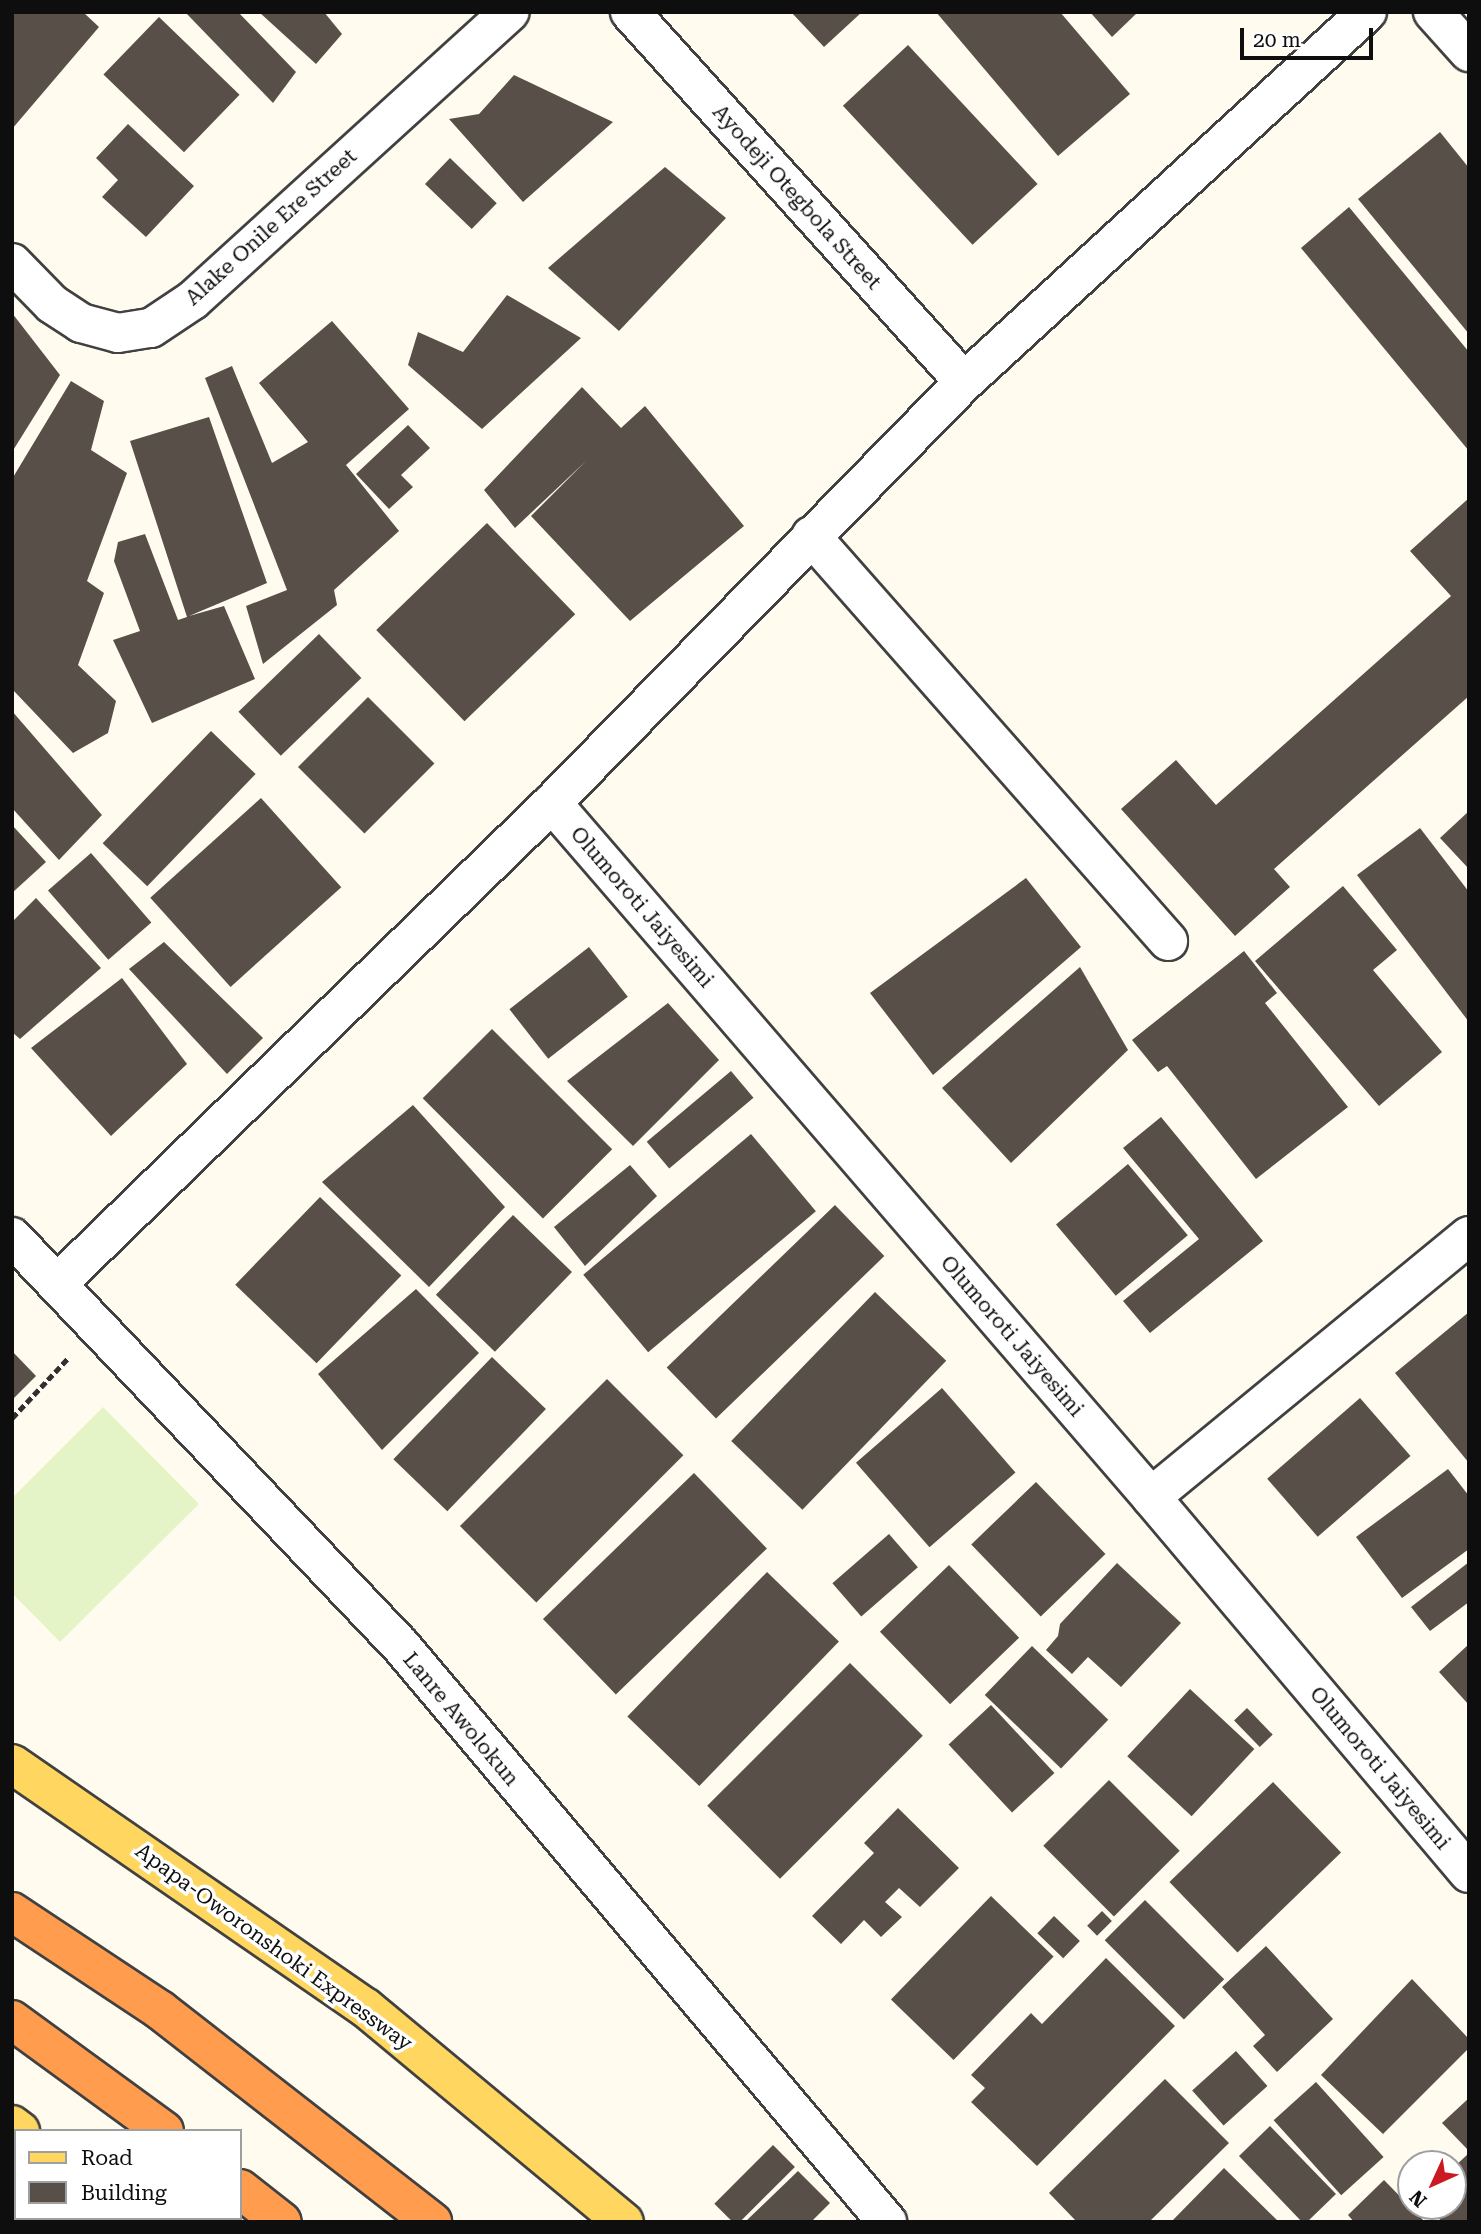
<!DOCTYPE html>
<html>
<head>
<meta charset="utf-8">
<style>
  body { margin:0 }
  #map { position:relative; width:1481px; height:2234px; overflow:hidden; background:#fffcef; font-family:"Roboto Serif",serif }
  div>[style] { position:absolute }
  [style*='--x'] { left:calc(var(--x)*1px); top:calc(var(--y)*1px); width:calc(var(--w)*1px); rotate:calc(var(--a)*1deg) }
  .pitch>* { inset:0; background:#e5f4c7 }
  .building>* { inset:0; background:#584f49; transform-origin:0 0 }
  .path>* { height:4.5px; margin-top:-2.25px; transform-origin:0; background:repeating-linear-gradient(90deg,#303030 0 7px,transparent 0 10.5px) }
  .roads { filter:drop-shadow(2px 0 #414141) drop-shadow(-2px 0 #414141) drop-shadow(0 2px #414141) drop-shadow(0 -2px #414141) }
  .minor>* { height:38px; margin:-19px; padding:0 19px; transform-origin:19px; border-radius:19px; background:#fff }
  .primary>* { height:38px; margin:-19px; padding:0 19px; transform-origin:19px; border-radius:19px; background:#ffd65f }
  .motorway>* { height:38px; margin:-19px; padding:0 19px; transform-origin:19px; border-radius:19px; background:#ff9c4d }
  span { translate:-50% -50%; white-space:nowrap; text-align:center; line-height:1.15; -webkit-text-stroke:7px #fff; paint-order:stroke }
  .street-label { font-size:21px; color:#0e0e0e }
  .frame { position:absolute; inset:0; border:14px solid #0e0e0e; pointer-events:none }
  .legend { position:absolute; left:14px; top:2129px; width:228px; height:91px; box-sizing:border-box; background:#fff; border:2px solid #9f9f9f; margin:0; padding:9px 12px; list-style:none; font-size:21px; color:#0e0e0e }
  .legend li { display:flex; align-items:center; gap:14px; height:35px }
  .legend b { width:35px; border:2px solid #9f9f9f }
  .north { position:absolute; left:1397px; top:2150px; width:70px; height:70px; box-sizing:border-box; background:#fff; border:2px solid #9f9f9f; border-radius:50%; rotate:225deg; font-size:19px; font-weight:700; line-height:28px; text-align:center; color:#0e0e0e }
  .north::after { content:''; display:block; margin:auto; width:24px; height:32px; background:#cc1823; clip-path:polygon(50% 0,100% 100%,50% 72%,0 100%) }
  .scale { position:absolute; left:1240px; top:28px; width:133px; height:32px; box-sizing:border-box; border:4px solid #0e0e0e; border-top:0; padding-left:9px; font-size:21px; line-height:24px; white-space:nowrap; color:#0e0e0e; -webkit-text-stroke:5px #fff; paint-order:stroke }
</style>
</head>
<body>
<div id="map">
  <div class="pitch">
    <i style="clip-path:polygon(103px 1407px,199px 1504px,60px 1642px,12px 1593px,12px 1498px)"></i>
  </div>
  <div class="building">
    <i style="clip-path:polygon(12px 12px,83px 12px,99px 27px,12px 129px)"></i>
    <i style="clip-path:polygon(185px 12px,238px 12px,296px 72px,273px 103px)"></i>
    <i style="clip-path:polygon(259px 12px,324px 12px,342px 34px,316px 64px)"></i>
    <i style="clip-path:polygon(791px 12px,862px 12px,824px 47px)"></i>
    <i style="clip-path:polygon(936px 12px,1060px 12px,1130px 94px,1058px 156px)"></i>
    <i style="clip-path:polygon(1090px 12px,1138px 12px,1112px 37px)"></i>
    <i style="left:159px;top:17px;width:112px;height:80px;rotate:44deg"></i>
    <i style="left:908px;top:45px;width:190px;height:89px;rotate:47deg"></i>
    <i style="clip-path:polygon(514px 75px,613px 122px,523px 202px,449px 119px,479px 114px)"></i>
    <i style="clip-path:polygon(128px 124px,194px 186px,146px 237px,102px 197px,118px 180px,96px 158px)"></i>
    <i style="clip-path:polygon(1440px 132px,1469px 168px,1469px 334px,1358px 199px)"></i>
    <i style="left:450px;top:158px;width:65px;height:36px;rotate:44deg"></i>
    <i style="clip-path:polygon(665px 167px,726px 218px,619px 331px,548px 268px)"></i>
    <i style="clip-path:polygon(1349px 207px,1469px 352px,1469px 451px,1301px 248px)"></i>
    <i style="clip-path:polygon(507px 295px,581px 338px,482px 429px,408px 365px,418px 332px,463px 352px)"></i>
    <i style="clip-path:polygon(12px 313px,60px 375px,12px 452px)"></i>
    <i style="clip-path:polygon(332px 321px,409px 409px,346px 465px,399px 531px,334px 590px,337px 605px,263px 664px,246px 606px,287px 590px,205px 378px,232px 366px,272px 463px,308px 442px,259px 383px)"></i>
    <i style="clip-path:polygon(71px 381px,104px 401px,91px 450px,127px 473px,87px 581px,104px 593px,78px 665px,116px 701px,108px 733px,73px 753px,12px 689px,12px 479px)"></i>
    <i style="clip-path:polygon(582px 387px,621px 428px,645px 406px,744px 526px,630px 621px,531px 516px,586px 461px,515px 528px,484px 490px)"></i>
    <i style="clip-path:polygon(209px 417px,267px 583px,189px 616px,224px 606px,255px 679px,152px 723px,113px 640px,140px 631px,114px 561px,118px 542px,145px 534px,178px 620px,187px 617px,130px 441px)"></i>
    <i style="clip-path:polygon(408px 425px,430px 448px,401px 475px,413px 487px,389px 509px,356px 474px)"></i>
    <i style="clip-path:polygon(1469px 498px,1469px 696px,1274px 869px,1290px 887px,1235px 936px,1121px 809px,1176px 760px,1216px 805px,1451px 596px,1410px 551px)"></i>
    <i style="left:487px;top:523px;width:127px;height:154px;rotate:46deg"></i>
    <i style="left:319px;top:634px;width:61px;height:112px;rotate:46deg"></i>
    <i style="left:368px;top:697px;width:94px;height:99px;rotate:45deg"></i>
    <i style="clip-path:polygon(12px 711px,102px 815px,59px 860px,12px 808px)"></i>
    <i style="left:211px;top:731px;width:62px;height:156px;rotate:44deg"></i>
    <i style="left:261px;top:798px;width:120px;height:149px;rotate:48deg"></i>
    <i style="clip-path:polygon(1469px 811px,1469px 869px,1440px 838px)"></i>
    <i style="clip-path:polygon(12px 825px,46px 862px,12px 893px)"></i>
    <i style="clip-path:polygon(1420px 828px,1469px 892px,1469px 1022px,1357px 875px)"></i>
    <i style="left:91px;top:853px;width:92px;height:57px;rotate:49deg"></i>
    <i style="clip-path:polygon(1026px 878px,1081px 947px,933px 1075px,870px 993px)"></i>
    <i style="clip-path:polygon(1343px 886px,1397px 950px,1373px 970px,1442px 1052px,1379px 1106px,1255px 961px)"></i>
    <i style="clip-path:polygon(36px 898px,101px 968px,20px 1039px,12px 1032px,12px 922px)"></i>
    <i style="clip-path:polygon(164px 942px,263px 1038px,227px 1074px,129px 969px)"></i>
    <i style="left:589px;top:947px;width:63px;height:101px;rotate:52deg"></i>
    <i style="clip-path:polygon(1244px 951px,1277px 993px,1265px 1003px,1348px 1107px,1256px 1179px,1167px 1066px,1158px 1072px,1132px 1040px)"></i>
    <i style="clip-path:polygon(1080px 967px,1128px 1050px,1011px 1163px,942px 1088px)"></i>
    <i style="clip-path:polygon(122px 978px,187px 1064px,111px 1136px,31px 1048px)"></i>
    <i style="clip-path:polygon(668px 1003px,719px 1060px,633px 1146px,567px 1081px)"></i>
    <i style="left:492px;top:1029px;width:170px;height:98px;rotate:45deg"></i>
    <i style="left:731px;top:1071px;width:35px;height:110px;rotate:50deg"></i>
    <i style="clip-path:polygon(413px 1105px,505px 1207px,429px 1287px,322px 1182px)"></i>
    <i style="clip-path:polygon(1161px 1117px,1263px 1241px,1150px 1333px,1123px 1301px,1199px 1239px,1123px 1148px)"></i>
    <i style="left:751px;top:1134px;width:101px;height:219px;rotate:50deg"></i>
    <i style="left:1128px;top:1164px;width:93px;height:94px;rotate:50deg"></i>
    <i style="clip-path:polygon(630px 1165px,657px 1196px,585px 1266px,554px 1227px)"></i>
    <i style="left:320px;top:1197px;width:113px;height:122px;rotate:44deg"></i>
    <i style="left:835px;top:1205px;width:71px;height:234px;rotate:46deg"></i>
    <i style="left:513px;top:1215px;width:82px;height:111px;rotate:44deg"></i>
    <i style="clip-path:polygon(416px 1289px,479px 1353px,382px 1450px,318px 1374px)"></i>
    <i style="left:875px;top:1292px;width:99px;height:207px;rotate:44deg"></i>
    <i style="clip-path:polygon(1469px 1312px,1469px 1463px,1395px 1373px)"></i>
    <i style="clip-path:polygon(12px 1351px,36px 1376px,12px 1400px)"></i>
    <i style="left:492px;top:1357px;width:75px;height:142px;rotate:44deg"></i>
    <i style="left:607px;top:1379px;width:108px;height:208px;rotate:45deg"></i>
    <i style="left:942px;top:1388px;width:112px;height:114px;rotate:49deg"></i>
    <i style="left:1360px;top:1398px;width:77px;height:123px;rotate:49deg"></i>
    <i style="clip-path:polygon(1448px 1469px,1469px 1496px,1469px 1549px,1402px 1598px,1356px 1537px)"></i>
    <i style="left:694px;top:1473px;width:105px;height:210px;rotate:46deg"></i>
    <i style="left:1036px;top:1482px;width:100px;height:90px;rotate:46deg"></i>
    <i style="left:889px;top:1534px;width:44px;height:75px;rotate:49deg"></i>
    <i style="clip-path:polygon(1469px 1562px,1469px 1602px,1430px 1631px,1411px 1607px)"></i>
    <i style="clip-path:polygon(1117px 1563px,1181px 1623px,1121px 1687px,1088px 1657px,1072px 1674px,1046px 1650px,1058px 1636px,1060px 1624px)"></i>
    <i style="left:949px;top:1565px;width:101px;height:96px;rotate:46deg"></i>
    <i style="left:767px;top:1572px;width:100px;height:201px;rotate:44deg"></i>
    <i style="clip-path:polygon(1469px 1644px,1469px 1705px,1439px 1672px)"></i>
    <i style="left:1032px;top:1646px;width:106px;height:68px;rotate:44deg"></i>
    <i style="left:850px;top:1663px;width:103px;height:202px;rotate:45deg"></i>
    <i style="left:1190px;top:1689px;width:88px;height:92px;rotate:43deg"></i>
    <i style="left:991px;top:1705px;width:93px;height:58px;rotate:47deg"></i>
    <i style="left:1247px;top:1708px;width:37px;height:18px;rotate:46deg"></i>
    <i style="left:1109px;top:1780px;width:100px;height:93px;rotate:45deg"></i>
    <i style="left:1273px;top:1782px;width:98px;height:144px;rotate:46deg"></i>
    <i style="clip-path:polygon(898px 1808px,959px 1868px,920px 1907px,899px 1888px,885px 1902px,902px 1917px,881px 1937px,864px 1920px,841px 1944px,812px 1916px,874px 1853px,864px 1843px)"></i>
    <i style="left:991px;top:1896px;width:87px;height:144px;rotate:44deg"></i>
    <i style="left:1145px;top:1900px;width:112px;height:57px;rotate:45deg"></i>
    <i style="left:1102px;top:1911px;width:14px;height:21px;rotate:45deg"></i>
    <i style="left:1054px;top:1916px;width:36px;height:24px;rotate:44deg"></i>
    <i style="clip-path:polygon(1266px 1946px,1333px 2019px,1277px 2072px,1253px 2046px,1265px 2035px,1222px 1987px)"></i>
    <i style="clip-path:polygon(1106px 1958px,1175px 2026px,1037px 2166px,971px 2102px,985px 2088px,971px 2075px,1031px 2013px,1042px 2024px)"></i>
    <i style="clip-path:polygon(1412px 1979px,1469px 2039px,1469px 2048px,1383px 2134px,1321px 2075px)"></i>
    <i style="left:1236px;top:2051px;width:47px;height:59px;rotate:48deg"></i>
    <i style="clip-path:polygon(1165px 2079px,1229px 2143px,1149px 2222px,1077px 2222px,1049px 2193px)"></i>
    <i style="left:1316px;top:2082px;width:101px;height:57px;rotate:48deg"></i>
    <i style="clip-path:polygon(1469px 2098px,1469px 2151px,1442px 2123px)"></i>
    <i style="clip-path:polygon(1270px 2126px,1336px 2194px,1307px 2222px,1302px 2222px,1239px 2156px)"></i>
    <i style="left:773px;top:2145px;width:31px;height:83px;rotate:45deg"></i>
    <i style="clip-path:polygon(1469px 2153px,1469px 2222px,1442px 2222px,1427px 2206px,1453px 2206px,1453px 2168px)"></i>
    <i style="clip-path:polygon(1224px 2168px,1279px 2222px,1171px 2222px)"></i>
    <i style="clip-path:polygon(798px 2171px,830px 2203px,811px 2222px,745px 2222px)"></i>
    <i style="clip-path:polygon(1384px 2180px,1425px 2222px,1354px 2222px,1348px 2215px)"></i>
  </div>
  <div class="path">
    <i style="--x:12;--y:1418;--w:83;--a:-46.9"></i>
  </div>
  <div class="roads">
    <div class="minor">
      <i style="--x:630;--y:12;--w:498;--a:47.9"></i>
      <i style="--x:1433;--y:12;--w:54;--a:48"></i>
      <i style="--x:12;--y:263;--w:57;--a:45.7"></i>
      <i style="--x:52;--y:304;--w:35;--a:33"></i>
      <i style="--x:81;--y:323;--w:38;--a:15"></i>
      <i style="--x:118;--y:333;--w:33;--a:-9"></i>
      <i style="--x:151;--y:328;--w:50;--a:-33.7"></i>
      <i style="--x:193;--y:300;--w:428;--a:-42.3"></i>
      <i style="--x:811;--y:536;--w:540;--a:48.6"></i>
      <i style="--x:552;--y:803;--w:917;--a:49.2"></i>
      <i style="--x:1151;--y:1497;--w:492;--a:49.8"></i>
      <i style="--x:12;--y:1237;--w:564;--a:46.44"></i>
      <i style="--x:401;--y:1646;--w:754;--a:49.84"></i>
      <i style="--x:57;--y:1284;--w:690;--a:-44.18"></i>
      <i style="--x:552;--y:803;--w:589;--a:-45.62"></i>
      <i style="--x:964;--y:382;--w:547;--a:-42.56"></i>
      <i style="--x:1151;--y:1497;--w:411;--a:-39.4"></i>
    </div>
    <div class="primary">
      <i style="--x:12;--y:1764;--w:430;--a:34.6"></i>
      <i style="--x:366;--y:2008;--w:335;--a:39.7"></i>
      <i style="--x:12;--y:2125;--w:10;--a:37"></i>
      <i style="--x:142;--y:2218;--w:6;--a:39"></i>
    </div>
    <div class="motorway">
      <i style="--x:12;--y:1912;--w:178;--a:33.5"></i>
      <i style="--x:160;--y:2010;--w:345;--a:37.9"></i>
      <i style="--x:12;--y:2020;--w:188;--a:36.1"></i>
      <i style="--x:240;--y:2189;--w:53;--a:38.2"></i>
    </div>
  </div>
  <div class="street-label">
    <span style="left:797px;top:197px;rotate:48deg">Ayodeji Otegbola Street</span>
    <span style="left:271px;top:227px;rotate:-42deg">Alake Onile Ere Street</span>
    <span style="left:642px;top:907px;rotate:49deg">Olumoroti Jaiyesimi</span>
    <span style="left:1012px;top:1336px;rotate:49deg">Olumoroti Jaiyesimi</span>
    <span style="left:461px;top:1719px;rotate:50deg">Lanre Awolokun</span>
    <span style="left:1380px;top:1768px;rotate:50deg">Olumoroti Jaiyesimi</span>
    <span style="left:274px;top:1947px;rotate:36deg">Apapa-Oworonshoki Expressway</span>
  </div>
  <div class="frame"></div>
  <ul class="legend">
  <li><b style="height:9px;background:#ffd65f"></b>Road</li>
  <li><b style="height:19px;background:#584f49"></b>Building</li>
  </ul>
  <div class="north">N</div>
  <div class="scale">20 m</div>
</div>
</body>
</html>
